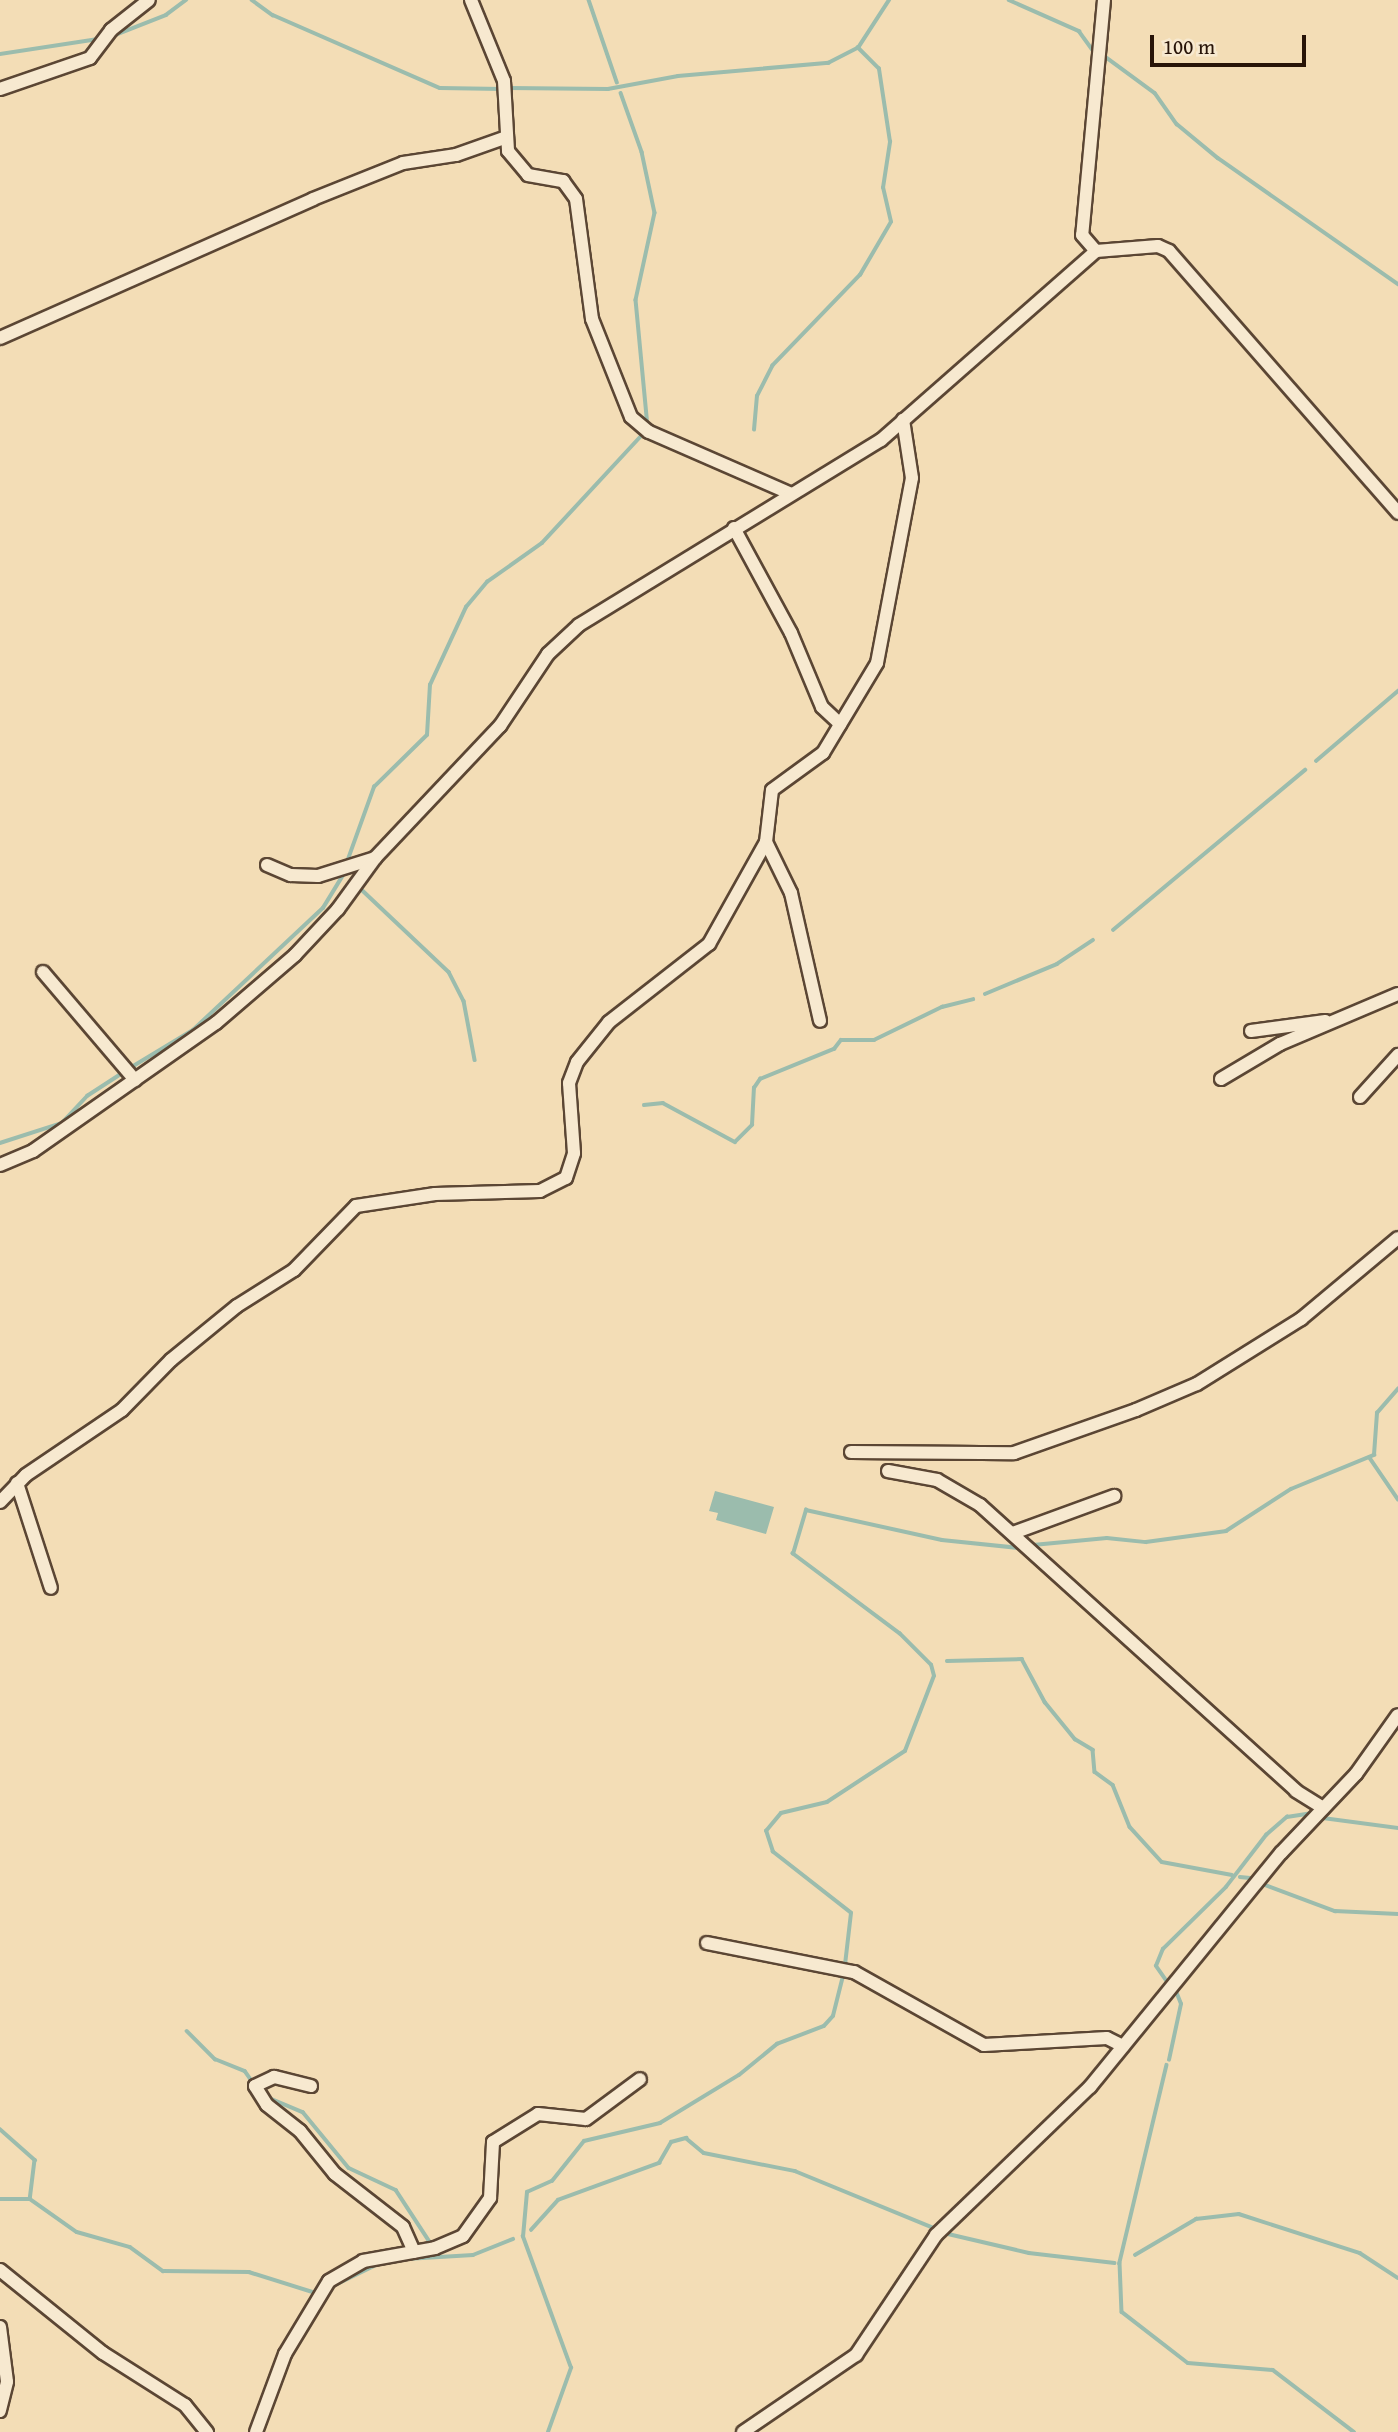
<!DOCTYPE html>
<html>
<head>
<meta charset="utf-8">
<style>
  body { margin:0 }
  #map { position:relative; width:1398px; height:2432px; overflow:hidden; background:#f3ddb6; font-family:"Gentium Book Plus",serif }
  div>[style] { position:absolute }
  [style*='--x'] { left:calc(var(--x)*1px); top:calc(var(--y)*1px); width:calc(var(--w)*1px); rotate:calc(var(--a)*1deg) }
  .water>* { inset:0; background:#9bbcad }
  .stream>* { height:3.5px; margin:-1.75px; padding:0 1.75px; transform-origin:1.75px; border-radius:1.75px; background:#9bbcad }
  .roads { filter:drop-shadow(2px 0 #5b4634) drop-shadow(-2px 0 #5b4634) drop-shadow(0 2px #5b4634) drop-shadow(0 -2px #5b4634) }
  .minor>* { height:12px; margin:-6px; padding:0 6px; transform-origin:6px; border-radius:6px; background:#f7e9d0 }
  span { translate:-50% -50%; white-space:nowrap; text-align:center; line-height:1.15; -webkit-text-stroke:5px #f7e9d0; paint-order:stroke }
  .scale { position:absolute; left:1150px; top:35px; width:156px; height:32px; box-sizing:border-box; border:4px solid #281408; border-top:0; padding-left:9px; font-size:21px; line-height:24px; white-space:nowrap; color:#281408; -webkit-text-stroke:5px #f7e9d0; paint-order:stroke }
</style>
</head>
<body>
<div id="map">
  <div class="water">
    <i style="clip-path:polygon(715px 1491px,774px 1507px,766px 1534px,716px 1520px,718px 1513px,709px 1511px)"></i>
  </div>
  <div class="stream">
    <i style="--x:252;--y:0;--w:26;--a:36"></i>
    <i style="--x:273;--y:15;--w:182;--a:23.6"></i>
    <i style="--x:440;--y:88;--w:62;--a:0.9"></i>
    <i style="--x:589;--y:0;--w:87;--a:71.1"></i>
    <i style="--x:1009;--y:0;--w:77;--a:23.9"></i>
    <i style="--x:1079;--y:31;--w:24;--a:54"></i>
    <i style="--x:113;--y:36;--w:57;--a:-21.6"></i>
    <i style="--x:166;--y:15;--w:25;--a:-37"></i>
    <i style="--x:0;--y:54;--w:99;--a:-8.7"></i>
    <i style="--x:1103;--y:55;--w:64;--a:36.2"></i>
    <i style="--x:1155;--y:93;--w:38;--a:55"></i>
    <i style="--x:1177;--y:124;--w:53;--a:39.7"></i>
    <i style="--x:1218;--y:158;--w:220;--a:35"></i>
    <i style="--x:509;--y:88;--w:99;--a:0.6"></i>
    <i style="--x:608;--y:89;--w:71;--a:-10.5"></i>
    <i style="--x:678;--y:76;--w:151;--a:-5"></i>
    <i style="--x:828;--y:63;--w:34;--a:-27"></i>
    <i style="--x:858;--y:48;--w:57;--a:-57.1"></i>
    <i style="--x:621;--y:93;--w:63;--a:70.4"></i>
    <i style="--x:642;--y:152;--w:62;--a:78"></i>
    <i style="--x:655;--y:213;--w:89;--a:102.3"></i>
    <i style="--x:636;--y:300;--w:127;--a:84.6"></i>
    <i style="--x:754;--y:430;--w:34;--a:-85"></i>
    <i style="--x:757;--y:396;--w:34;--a:-63"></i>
    <i style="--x:772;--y:366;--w:127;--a:-46"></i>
    <i style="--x:860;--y:275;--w:61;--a:-59.7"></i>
    <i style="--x:891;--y:222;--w:35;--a:-103"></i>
    <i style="--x:883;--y:188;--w:47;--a:-81.3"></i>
    <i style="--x:890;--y:142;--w:74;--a:-98.6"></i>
    <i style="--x:879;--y:69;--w:30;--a:-135"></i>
    <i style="--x:1316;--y:761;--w:108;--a:-40.5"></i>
    <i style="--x:347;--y:862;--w:80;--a:-70.2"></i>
    <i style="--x:374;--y:787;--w:74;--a:-44.5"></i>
    <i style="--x:427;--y:735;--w:50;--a:-86.6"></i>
    <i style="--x:430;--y:685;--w:86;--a:-65.2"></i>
    <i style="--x:466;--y:607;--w:33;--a:-50"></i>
    <i style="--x:487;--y:582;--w:67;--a:-35.3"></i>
    <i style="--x:542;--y:543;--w:150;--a:-47.2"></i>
    <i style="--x:359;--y:887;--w:124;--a:43.4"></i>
    <i style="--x:449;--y:972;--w:33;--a:63"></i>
    <i style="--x:464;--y:1001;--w:60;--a:79.4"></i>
    <i style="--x:1113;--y:930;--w:250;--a:-39.8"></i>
    <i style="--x:985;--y:994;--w:78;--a:-22.6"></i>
    <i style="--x:1057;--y:964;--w:43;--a:-33.7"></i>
    <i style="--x:130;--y:1068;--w:74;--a:-31.1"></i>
    <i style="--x:193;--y:1030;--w:178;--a:-43.2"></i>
    <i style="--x:323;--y:908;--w:42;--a:-58.6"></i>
    <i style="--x:644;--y:1105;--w:19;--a:-6"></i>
    <i style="--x:663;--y:1103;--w:82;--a:28.4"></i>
    <i style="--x:735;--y:1142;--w:24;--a:-45"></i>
    <i style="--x:752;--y:1125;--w:37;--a:-87"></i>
    <i style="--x:754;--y:1088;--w:11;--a:-56"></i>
    <i style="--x:760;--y:1079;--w:80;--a:-22.1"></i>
    <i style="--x:834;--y:1049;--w:11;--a:-52"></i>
    <i style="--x:841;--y:1040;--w:33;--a:0"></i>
    <i style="--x:874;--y:1040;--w:76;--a:-25.9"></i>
    <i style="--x:942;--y:1007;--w:32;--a:-14"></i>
    <i style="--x:0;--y:1143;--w:65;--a:-17.9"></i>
    <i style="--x:62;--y:1123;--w:37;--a:-47"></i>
    <i style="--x:87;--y:1096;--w:44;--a:-33"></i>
    <i style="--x:1370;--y:1458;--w:50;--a:55.7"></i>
    <i style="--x:1033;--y:1545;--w:74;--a:-5.4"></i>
    <i style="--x:1107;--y:1538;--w:39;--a:6"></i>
    <i style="--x:1146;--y:1542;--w:81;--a:-7.8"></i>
    <i style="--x:1226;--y:1531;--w:77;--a:-32.9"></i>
    <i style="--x:1291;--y:1489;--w:90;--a:-22.3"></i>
    <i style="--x:1374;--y:1455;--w:42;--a:-85.9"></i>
    <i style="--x:1377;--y:1413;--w:32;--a:-49"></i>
    <i style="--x:947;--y:1661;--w:75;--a:-1.5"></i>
    <i style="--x:1022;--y:1659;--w:49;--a:61.9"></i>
    <i style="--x:1045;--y:1702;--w:48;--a:51"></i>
    <i style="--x:1075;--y:1739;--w:21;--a:31"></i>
    <i style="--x:1093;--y:1750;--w:22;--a:85"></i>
    <i style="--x:1095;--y:1772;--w:22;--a:36"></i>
    <i style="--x:1113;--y:1785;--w:45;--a:68"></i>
    <i style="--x:1130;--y:1827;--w:47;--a:47.6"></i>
    <i style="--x:1162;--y:1862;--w:71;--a:10.5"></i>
    <i style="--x:1323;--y:1818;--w:76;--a:7.6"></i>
    <i style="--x:1240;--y:1877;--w:10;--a:6"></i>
    <i style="--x:1265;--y:1885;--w:75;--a:20.4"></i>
    <i style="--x:1335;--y:1911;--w:63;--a:2.7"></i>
    <i style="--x:845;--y:1965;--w:52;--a:-83.4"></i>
    <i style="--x:851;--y:1913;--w:99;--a:-142"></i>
    <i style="--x:773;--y:1852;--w:22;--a:-108"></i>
    <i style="--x:766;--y:1831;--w:23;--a:-50"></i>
    <i style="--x:781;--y:1813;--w:47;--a:-13.4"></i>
    <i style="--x:827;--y:1802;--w:93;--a:-33.2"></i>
    <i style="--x:905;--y:1751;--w:80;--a:-68.9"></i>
    <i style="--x:934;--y:1676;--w:11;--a:-105"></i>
    <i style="--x:931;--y:1665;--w:44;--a:-135"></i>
    <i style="--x:900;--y:1634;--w:134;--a:-143.2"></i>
    <i style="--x:793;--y:1554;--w:46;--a:-73.5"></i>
    <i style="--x:806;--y:1510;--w:139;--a:12.4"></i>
    <i style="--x:942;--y:1540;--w:78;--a:5.9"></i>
    <i style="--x:1167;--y:1982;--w:19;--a:-125"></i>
    <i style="--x:1156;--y:1966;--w:18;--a:-68"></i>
    <i style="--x:1163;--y:1949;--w:88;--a:-44.5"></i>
    <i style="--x:1226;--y:1887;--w:66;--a:-52.4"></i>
    <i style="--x:1266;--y:1835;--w:28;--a:-41"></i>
    <i style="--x:1287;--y:1817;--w:24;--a:-9"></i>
    <i style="--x:187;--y:2031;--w:40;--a:45"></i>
    <i style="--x:215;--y:2059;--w:32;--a:22"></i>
    <i style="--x:245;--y:2071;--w:16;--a:55"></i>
    <i style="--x:1169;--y:2060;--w:57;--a:-77.9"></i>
    <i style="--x:1181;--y:2004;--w:16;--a:-112"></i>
    <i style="--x:1167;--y:2065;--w:204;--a:103.4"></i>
    <i style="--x:1120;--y:2263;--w:49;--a:87.7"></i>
    <i style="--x:1122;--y:2312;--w:83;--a:37.7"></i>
    <i style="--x:1188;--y:2363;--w:85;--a:4.7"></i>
    <i style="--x:1273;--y:2370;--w:102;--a:37.4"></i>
    <i style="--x:267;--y:2097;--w:39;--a:23"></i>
    <i style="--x:303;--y:2112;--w:72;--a:50.6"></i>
    <i style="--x:349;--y:2168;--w:52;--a:25.1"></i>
    <i style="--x:396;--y:2190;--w:66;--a:56.8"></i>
    <i style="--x:0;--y:2129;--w:47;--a:41.5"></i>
    <i style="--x:35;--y:2160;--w:39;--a:97"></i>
    <i style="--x:0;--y:2199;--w:30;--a:0"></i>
    <i style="--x:30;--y:2199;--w:57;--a:35.1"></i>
    <i style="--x:77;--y:2232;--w:55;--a:15.8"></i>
    <i style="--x:130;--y:2247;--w:41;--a:36"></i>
    <i style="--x:163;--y:2271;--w:86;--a:0.7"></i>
    <i style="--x:249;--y:2272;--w:73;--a:17.4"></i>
    <i style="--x:531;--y:2230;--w:40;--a:-48"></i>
    <i style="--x:558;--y:2200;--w:108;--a:-20.1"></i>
    <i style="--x:659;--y:2163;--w:24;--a:-60"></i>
    <i style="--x:671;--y:2142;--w:16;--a:-15"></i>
    <i style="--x:686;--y:2138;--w:23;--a:40"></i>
    <i style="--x:704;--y:2153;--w:93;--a:11.2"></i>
    <i style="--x:795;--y:2171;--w:150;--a:22.3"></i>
    <i style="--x:944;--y:2233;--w:87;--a:13.2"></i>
    <i style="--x:1029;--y:2253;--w:86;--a:6.7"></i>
    <i style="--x:1135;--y:2255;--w:71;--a:-30.5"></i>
    <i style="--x:1196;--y:2219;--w:43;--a:-6.6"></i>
    <i style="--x:1239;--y:2214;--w:127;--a:17.9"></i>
    <i style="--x:1360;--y:2253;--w:45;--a:33.3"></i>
    <i style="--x:406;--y:2259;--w:67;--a:-3.4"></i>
    <i style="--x:473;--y:2255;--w:43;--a:-21.8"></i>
    <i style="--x:331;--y:2287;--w:52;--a:-26.1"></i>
    <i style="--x:548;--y:2432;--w:68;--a:-70.2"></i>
    <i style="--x:571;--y:2368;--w:140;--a:-110.1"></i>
    <i style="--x:523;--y:2237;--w:45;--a:-84.9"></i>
    <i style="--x:527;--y:2192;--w:27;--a:-24"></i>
    <i style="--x:552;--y:2181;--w:51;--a:-51.3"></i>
    <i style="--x:584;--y:2141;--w:78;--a:-13.3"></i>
    <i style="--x:660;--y:2123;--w:92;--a:-31.3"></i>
    <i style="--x:739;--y:2075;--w:49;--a:-39.2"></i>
    <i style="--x:777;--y:2044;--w:50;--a:-21"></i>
    <i style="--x:824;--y:2026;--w:13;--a:-48"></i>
    <i style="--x:833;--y:2016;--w:45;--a:-76"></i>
  </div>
  <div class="roads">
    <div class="minor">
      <i style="--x:471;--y:0;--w:87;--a:67.8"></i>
      <i style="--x:504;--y:81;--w:70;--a:86.7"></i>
      <i style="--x:508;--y:151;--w:31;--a:50"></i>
      <i style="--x:528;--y:175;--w:36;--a:10"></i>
      <i style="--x:563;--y:181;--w:22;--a:54"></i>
      <i style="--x:576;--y:199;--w:121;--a:82.4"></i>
      <i style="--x:592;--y:319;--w:105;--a:68.3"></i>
      <i style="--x:631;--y:417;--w:23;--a:40"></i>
      <i style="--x:649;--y:432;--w:153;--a:23.5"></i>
      <i style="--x:1104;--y:0;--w:236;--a:95.3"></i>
      <i style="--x:1082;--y:235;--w:21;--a:49"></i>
      <i style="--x:1096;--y:251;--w:62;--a:-4.6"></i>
      <i style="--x:1158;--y:246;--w:12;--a:24"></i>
      <i style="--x:1169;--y:251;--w:348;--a:48.8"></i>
      <i style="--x:0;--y:89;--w:95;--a:-19"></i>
      <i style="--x:90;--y:58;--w:35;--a:-53"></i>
      <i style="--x:111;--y:30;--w:48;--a:-38.3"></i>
      <i style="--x:0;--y:338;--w:342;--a:-23.9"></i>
      <i style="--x:313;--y:199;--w:97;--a:-21.8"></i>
      <i style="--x:403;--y:163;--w:54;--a:-8.6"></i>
      <i style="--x:456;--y:155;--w:51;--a:-19.5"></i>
      <i style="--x:734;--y:528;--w:119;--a:61.5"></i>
      <i style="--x:791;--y:633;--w:80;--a:67.3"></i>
      <i style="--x:822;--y:707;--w:25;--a:43"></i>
      <i style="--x:766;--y:842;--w:57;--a:63.9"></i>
      <i style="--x:791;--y:893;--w:131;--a:77.2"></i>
      <i style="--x:267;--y:865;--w:26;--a:23"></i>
      <i style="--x:291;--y:875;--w:27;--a:2"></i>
      <i style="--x:318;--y:876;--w:60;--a:-17.5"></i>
      <i style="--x:43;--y:972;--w:142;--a:49.6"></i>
      <i style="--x:1251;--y:1031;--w:75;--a:-7.7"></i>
      <i style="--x:1221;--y:1079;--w:69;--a:-30.7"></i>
      <i style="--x:1280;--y:1044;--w:128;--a:-23"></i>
      <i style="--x:1360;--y:1097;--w:57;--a:-47.9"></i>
      <i style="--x:0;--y:1165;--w:36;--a:-23"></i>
      <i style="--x:33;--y:1151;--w:223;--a:-35"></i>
      <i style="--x:216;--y:1023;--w:104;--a:-40.7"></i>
      <i style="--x:295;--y:955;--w:63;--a:-46.9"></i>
      <i style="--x:338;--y:909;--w:63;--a:-54"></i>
      <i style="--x:375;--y:858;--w:182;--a:-46.6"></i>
      <i style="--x:500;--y:726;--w:87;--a:-56.3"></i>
      <i style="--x:548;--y:654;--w:42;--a:-43.1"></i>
      <i style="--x:579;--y:625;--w:354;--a:-31.5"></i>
      <i style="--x:881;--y:440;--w:286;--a:-41.3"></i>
      <i style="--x:851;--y:1452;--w:163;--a:0.4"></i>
      <i style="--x:1014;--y:1453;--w:129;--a:-19.4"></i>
      <i style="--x:1136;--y:1410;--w:66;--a:-23.1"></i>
      <i style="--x:1197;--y:1384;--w:123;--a:-32"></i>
      <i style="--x:1301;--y:1319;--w:126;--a:-39.9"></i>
      <i style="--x:888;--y:1471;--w:50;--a:10.4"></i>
      <i style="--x:937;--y:1480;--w:50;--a:30.2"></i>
      <i style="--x:980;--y:1505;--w:426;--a:42.1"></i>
      <i style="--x:1296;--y:1791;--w:32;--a:32"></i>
      <i style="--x:17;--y:1483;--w:110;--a:72.1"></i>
      <i style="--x:0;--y:1502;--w:37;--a:-46"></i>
      <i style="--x:26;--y:1475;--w:116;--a:-34.1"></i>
      <i style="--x:122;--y:1410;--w:70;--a:-45.6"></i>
      <i style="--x:171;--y:1360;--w:85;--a:-39.3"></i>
      <i style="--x:237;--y:1306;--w:67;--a:-32.3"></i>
      <i style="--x:294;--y:1270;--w:89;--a:-45.9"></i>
      <i style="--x:356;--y:1206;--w:80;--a:-8.6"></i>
      <i style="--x:435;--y:1194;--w:105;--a:-1.6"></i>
      <i style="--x:540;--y:1191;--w:29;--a:-27"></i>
      <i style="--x:566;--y:1178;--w:26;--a:-72"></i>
      <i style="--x:574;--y:1153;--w:70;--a:-94.1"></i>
      <i style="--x:569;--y:1083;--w:22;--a:-69"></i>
      <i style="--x:577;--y:1062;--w:51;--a:-51.3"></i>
      <i style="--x:609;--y:1022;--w:127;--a:-38"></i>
      <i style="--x:709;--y:944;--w:117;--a:-60.8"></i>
      <i style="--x:766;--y:842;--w:52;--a:-83.4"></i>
      <i style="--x:772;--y:790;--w:63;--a:-36"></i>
      <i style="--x:823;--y:753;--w:105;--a:-59"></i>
      <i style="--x:877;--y:663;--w:188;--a:-79.3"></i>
      <i style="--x:912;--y:478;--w:59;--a:-98.8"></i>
      <i style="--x:1013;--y:1533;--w:108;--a:-20.1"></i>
      <i style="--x:707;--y:1943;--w:150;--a:11.2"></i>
      <i style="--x:854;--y:1972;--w:149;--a:29.3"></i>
      <i style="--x:984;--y:2045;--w:123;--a:-3.3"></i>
      <i style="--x:1107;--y:2038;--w:18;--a:27"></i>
      <i style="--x:311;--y:2086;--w:38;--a:-166"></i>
      <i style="--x:274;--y:2077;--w:21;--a:155"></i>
      <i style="--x:255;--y:2086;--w:22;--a:58"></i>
      <i style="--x:267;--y:2105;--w:42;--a:38.2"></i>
      <i style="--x:300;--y:2131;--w:55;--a:50.9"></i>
      <i style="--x:335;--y:2174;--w:86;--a:37.9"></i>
      <i style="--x:403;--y:2227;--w:27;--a:66"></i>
      <i style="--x:0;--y:2270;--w:132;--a:38.9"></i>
      <i style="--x:103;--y:2353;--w:97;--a:32.4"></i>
      <i style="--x:185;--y:2405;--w:35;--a:51"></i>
      <i style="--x:0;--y:2327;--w:55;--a:82.7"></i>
      <i style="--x:7;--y:2382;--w:30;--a:104"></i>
      <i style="--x:256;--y:2432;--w:83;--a:-69.6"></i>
      <i style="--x:285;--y:2354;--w:85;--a:-58.9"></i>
      <i style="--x:329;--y:2281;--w:39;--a:-30"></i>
      <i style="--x:363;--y:2261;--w:73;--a:-10.2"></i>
      <i style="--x:435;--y:2248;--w:30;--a:-23"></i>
      <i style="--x:463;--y:2236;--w:47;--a:-54.6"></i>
      <i style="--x:490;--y:2198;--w:56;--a:-86.9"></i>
      <i style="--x:493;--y:2142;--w:53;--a:-31.9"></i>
      <i style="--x:538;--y:2114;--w:48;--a:5.9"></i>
      <i style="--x:586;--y:2119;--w:67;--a:-36.5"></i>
      <i style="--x:743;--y:2432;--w:137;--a:-34.3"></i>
      <i style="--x:856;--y:2355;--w:144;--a:-56.3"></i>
      <i style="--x:936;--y:2235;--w:214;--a:-43.9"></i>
      <i style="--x:1090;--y:2087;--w:302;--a:-50.8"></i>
      <i style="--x:1281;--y:1853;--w:109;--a:-46.5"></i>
      <i style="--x:1356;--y:1774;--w:72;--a:-54.6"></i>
    </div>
  </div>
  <div class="scale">100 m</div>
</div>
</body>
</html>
